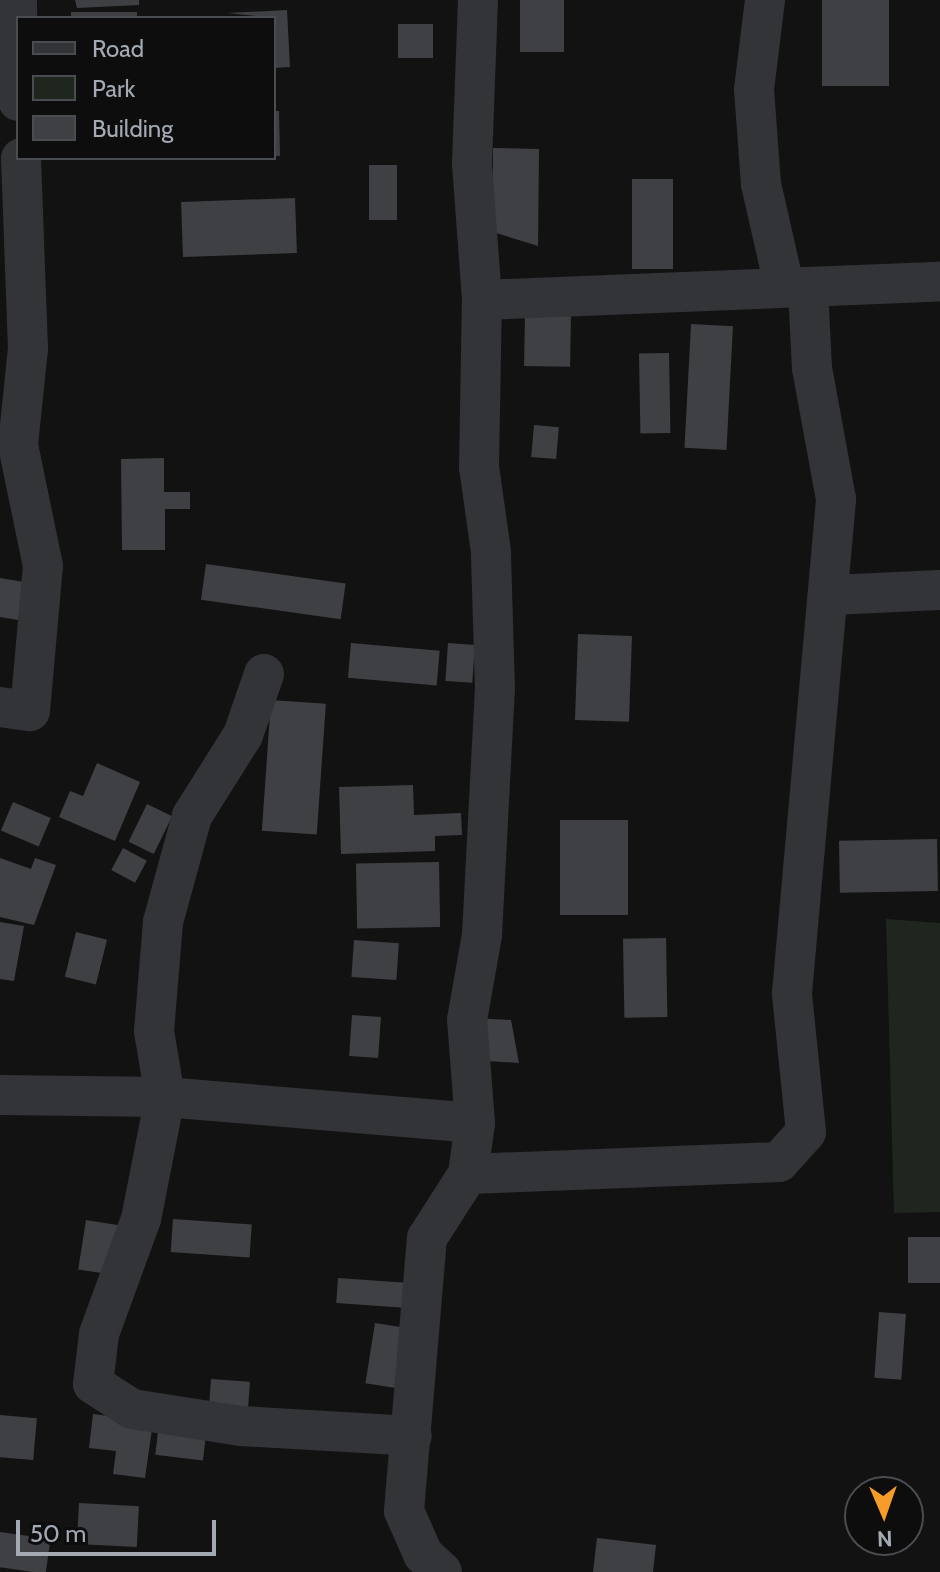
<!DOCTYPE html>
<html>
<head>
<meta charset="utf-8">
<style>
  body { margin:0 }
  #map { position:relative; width:940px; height:1572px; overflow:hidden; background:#121213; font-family:Cabin,sans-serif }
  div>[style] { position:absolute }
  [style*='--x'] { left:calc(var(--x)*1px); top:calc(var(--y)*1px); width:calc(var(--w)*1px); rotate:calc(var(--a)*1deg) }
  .green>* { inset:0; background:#1e261e }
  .building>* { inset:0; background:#3e4043; transform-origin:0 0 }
  .minor>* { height:40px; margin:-20px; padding:0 20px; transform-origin:20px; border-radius:20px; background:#333438 }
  span { translate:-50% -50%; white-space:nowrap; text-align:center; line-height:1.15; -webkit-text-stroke:6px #0d0d0e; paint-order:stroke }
  .legend { position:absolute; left:16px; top:16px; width:260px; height:144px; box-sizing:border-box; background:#0d0d0e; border:2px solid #494c50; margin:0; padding:10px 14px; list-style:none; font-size:24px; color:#a3aab4 }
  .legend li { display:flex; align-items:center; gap:16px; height:40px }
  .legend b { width:40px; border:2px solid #494c50 }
  .north { position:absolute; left:844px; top:1476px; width:80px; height:80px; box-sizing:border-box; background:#0d0d0e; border:2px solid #494c50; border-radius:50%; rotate:178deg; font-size:22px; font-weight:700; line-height:32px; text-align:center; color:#a3aab4 }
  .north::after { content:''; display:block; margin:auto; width:28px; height:36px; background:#f69c28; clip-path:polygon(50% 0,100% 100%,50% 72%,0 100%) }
  .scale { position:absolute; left:16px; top:1520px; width:200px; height:36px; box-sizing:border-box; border:4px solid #a3aab4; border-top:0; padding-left:10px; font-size:24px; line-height:28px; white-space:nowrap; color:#a3aab4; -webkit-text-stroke:6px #0d0d0e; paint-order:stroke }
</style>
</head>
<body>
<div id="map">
  <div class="green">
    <i style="clip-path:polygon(886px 919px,940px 923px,940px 1212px,894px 1213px)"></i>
  </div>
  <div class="building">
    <i style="clip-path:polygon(75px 0,139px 0,139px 5px,77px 8px)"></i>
    <i style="left:520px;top:0;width:44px;height:52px"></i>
    <i style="left:822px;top:0;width:67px;height:86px"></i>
    <i style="clip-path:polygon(287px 10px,290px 67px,274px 68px,274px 18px,227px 13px)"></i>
    <i style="left:71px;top:12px;width:66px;height:6px"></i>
    <i style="left:398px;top:24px;width:35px;height:34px"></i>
    <i style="clip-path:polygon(274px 111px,279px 111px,280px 156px,274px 156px)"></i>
    <i style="clip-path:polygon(493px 148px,539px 149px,538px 246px,493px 232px)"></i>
    <i style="left:369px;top:165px;width:28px;height:55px"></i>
    <i style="left:632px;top:179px;width:41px;height:90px"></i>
    <i style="left:295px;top:198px;width:55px;height:114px;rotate:88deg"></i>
    <i style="left:525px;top:313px;width:46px;height:53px;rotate:1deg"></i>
    <i style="left:691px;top:324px;width:42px;height:124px;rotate:3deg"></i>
    <i style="left:669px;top:353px;width:80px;height:30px;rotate:89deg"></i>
    <i style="left:534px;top:425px;width:25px;height:32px;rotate:5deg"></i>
    <i style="clip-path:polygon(164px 458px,164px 492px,190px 492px,190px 509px,165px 509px,165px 550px,122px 550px,121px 459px)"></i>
    <i style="left:206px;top:564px;width:141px;height:36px;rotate:8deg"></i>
    <i style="clip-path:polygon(0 578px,24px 582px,18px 620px,0 617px)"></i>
    <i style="left:578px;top:634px;width:54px;height:86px;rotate:2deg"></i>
    <i style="left:351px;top:643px;width:89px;height:35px;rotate:5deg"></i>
    <i style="left:448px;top:643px;width:27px;height:38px;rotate:4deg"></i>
    <i style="left:271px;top:700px;width:55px;height:131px;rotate:4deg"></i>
    <i style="clip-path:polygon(97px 763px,140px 782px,115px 841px,59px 817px,70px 791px,83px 796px)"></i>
    <i style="clip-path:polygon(413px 785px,414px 815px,461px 813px,462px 835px,435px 836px,435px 851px,341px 854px,339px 787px)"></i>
    <i style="left:13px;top:802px;width:41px;height:31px;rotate:23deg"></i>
    <i style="left:147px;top:804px;width:28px;height:42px;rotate:26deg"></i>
    <i style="left:560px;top:820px;width:68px;height:95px"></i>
    <i style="left:937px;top:839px;width:52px;height:98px;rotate:89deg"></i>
    <i style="left:123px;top:848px;width:27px;height:25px;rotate:28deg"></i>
    <i style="clip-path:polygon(0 858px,31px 869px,35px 858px,56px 865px,34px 925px,0 917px)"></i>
    <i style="left:439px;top:862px;width:65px;height:83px;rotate:89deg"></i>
    <i style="clip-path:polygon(0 922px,24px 926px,14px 981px,0 979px)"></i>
    <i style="left:76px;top:932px;width:32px;height:46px;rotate:14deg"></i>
    <i style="left:666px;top:938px;width:79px;height:43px;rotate:89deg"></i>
    <i style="left:354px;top:940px;width:45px;height:37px;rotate:4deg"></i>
    <i style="left:352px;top:1015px;width:29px;height:41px;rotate:4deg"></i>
    <i style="clip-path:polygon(475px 1018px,511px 1020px,519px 1063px,472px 1060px)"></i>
    <i style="left:173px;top:1219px;width:79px;height:33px;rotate:4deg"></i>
    <i style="left:86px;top:1220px;width:38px;height:50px;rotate:9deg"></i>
    <i style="left:940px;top:1237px;width:46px;height:32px;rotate:90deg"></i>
    <i style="left:338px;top:1278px;width:79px;height:25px;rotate:4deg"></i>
    <i style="left:879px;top:1312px;width:27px;height:66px;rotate:4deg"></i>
    <i style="left:375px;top:1323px;width:32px;height:61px;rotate:9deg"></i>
    <i style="left:211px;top:1379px;width:39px;height:33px;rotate:4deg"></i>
    <i style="clip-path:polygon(93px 1414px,153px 1422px,145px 1478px,113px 1474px,116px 1451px,89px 1448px)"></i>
    <i style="left:0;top:1415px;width:37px;height:42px;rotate:5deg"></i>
    <i style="left:159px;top:1424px;width:48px;height:31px;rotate:7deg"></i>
    <i style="left:79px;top:1503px;width:60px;height:41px;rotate:3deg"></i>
    <i style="left:0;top:1532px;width:51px;height:35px;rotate:8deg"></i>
    <i style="clip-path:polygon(597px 1538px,656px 1545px,653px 1572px,593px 1572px)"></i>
  </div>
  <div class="minor">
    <i style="--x:17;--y:0;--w:101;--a:89.4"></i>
    <i style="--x:765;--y:0;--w:90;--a:97"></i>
    <i style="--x:754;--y:89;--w:95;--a:85.8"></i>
    <i style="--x:761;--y:184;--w:104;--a:77.2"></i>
    <i style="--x:482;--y:300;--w:458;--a:-2.3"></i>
    <i style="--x:832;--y:595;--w:108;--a:-2.7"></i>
    <i style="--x:264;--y:674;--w:65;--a:109"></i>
    <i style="--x:243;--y:735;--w:96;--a:122.2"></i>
    <i style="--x:192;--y:816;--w:110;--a:105.3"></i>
    <i style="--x:163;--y:922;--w:109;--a:94.7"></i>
    <i style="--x:154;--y:1031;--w:67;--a:80.5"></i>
    <i style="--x:165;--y:1097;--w:124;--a:101.1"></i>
    <i style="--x:141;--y:1219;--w:122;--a:110.1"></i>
    <i style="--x:99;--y:1334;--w:50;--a:96.8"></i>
    <i style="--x:93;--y:1384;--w:46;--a:32.7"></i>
    <i style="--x:132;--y:1409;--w:110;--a:8.9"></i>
    <i style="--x:241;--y:1426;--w:171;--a:3.3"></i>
    <i style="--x:0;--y:707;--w:30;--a:8"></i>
    <i style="--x:30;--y:711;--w:146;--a:-84.9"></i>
    <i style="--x:43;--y:566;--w:124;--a:-101.7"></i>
    <i style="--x:18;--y:445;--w:97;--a:-84.1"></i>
    <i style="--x:28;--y:349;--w:191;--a:-92.1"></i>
    <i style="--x:0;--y:1095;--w:165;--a:0.7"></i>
    <i style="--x:165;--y:1097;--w:311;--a:4.8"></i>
    <i style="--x:468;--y:1174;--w:311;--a:-2.2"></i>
    <i style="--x:779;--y:1162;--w:40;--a:-48"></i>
    <i style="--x:806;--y:1132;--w:140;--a:-95.8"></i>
    <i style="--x:792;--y:993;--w:496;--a:-84.9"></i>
    <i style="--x:836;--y:499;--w:133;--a:-100.4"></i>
    <i style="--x:812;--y:368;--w:78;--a:-92.9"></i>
    <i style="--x:442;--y:1572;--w:26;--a:-137"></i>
    <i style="--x:423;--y:1554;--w:47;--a:-113.8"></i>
    <i style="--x:404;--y:1511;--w:274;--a:-85.2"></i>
    <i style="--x:427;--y:1238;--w:76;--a:-57.4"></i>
    <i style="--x:468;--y:1174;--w:51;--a:-82.2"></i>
    <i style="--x:475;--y:1123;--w:103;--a:-94.4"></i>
    <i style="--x:467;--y:1020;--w:86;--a:-80"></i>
    <i style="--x:482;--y:935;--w:245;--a:-87"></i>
    <i style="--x:495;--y:690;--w:138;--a:-91.7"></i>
    <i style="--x:491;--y:552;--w:86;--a:-98"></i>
    <i style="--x:479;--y:467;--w:167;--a:-89"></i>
    <i style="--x:482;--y:300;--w:137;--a:-94.2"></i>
    <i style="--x:472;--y:163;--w:163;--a:-87.9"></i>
  </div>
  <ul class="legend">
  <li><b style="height:10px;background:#333438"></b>Road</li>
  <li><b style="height:22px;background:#1e261e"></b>Park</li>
  <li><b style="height:22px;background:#3e4043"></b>Building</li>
  </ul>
  <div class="north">N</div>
  <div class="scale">50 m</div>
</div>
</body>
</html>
